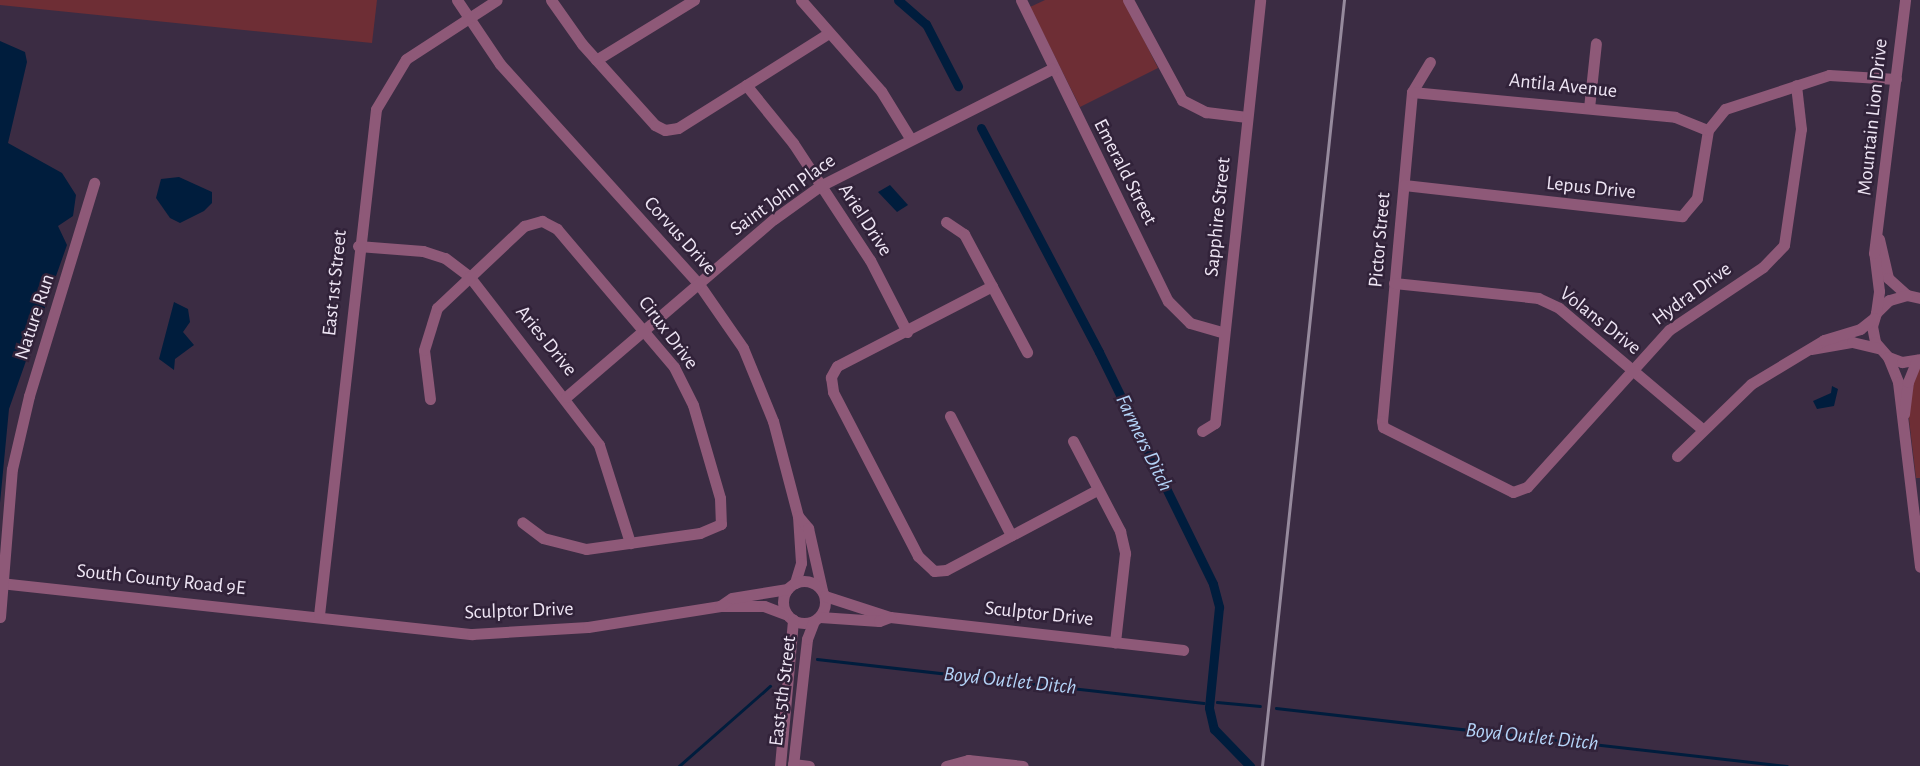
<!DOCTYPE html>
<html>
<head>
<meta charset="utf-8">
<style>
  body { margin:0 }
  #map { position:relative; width:1920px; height:766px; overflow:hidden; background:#3b2c43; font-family:"Alegreya Sans",sans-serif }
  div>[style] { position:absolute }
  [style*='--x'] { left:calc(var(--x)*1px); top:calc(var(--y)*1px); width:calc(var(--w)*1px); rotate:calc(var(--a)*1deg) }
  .green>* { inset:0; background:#6e2e35 }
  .water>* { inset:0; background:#001d3d }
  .stream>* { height:2.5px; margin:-1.25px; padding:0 1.25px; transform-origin:1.25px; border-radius:1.25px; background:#001d3d }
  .canal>* { height:9px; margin:-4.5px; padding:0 4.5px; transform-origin:4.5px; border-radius:4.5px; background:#001d3d }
  .minor>* { height:11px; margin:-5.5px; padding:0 5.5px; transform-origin:5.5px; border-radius:5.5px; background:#8e5978 }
  .minor>.ring { margin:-5.5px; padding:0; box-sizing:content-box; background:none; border:11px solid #8e5978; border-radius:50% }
  .rail>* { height:2.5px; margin:-1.25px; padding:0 1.25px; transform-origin:1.25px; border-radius:1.25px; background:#968a9d }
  span { translate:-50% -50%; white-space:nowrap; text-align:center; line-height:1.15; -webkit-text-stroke:5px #312239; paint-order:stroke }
  .street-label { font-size:20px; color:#eee5f4 }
  .water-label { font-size:21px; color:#b4d4f8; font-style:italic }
</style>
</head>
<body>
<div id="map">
  <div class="green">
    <i style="clip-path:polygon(0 0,377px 0,372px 43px,0 5px)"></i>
    <i style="clip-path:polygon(1045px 0,1124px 0,1158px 68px,1080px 107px,1030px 7px)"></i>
    <i style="clip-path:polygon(1920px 364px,1920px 478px,1916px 478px,1909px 419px,1910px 389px)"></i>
  </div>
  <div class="water">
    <i style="clip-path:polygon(0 41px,25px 52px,27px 62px,8px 143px,62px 173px,76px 195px,73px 216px,58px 226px,67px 245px,9px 409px,0 503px)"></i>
    <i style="clip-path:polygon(179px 177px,212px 192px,212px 203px,204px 211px,180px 223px,170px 218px,156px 198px,161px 179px)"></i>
    <i style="clip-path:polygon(890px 185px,908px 205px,897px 212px,878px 192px)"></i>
    <i style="clip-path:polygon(174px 302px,188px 309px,190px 322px,183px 332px,194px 345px,175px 359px,174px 370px,159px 359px)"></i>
    <i style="clip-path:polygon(1832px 386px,1838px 389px,1834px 406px,1817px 409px,1813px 401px,1831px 393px)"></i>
  </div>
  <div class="stream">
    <i style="--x:817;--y:659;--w:389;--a:6.5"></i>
    <i style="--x:1217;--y:702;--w:43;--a:5.3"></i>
    <i style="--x:1276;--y:708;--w:514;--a:6.48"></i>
    <i style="--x:679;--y:766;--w:121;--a:-41.3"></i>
  </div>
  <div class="canal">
    <i style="--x:898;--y:0;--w:37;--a:41"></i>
    <i style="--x:926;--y:24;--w:70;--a:62.7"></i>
    <i style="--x:981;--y:128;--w:253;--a:62.2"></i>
    <i style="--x:1099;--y:352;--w:258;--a:63.8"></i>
    <i style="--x:1213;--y:584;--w:24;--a:75"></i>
    <i style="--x:1219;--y:607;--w:101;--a:95.7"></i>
    <i style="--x:1209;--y:708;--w:22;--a:77"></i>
    <i style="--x:1214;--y:729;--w:52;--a:45.8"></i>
  </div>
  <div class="minor">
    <i style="--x:457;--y:0;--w:77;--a:56.1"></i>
    <i style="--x:500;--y:64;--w:295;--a:47.9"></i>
    <i style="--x:698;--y:283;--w:79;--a:55.3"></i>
    <i style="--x:743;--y:348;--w:79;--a:67.7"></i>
    <i style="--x:773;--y:421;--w:98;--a:75.3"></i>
    <i style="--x:798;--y:516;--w:47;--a:86.3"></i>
    <i style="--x:801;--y:563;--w:21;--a:107"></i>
    <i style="--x:551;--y:0;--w:54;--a:54.8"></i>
    <i style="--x:582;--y:44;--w:109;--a:48"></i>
    <i style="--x:655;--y:125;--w:11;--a:27"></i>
    <i style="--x:665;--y:130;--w:13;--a:-9"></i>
    <i style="--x:678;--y:128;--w:178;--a:-32.2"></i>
    <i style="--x:801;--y:0;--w:121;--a:48.7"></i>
    <i style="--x:881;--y:91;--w:55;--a:58.3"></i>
    <i style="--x:1021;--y:0;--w:335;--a:64"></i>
    <i style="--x:1168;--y:301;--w:31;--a:45"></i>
    <i style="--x:1190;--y:323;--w:35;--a:16"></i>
    <i style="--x:1128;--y:0;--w:114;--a:61.6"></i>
    <i style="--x:1182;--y:100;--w:27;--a:27"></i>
    <i style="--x:1206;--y:112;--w:41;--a:7"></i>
    <i style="--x:596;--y:60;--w:115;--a:-31.5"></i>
    <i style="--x:1430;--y:62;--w:35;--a:121"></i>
    <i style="--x:1412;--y:92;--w:330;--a:95.2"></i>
    <i style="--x:1382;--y:421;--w:6;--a:81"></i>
    <i style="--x:1383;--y:427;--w:145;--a:26.6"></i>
    <i style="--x:1513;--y:492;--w:15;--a:-20"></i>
    <i style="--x:1527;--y:487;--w:212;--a:-47.9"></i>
    <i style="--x:1669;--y:330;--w:113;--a:-33.8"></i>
    <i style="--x:1763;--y:267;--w:30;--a:-46"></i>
    <i style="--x:1784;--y:245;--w:117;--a:-81.7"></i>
    <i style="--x:1801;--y:129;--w:44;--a:-96.5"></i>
    <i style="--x:746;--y:85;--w:75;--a:51"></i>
    <i style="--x:793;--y:143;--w:140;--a:56.7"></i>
    <i style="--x:870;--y:260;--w:81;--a:62.8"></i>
    <i style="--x:1412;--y:92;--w:264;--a:5.4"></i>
    <i style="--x:1675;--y:117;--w:35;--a:22"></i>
    <i style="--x:1589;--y:108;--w:65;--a:-83.9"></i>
    <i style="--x:1404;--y:185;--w:280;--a:6.4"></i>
    <i style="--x:1682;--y:216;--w:23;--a:-50"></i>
    <i style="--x:1697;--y:198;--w:69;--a:-80.8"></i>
    <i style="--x:1708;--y:130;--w:27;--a:-51"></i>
    <i style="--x:1725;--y:109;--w:109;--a:-18.1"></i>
    <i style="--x:1829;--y:75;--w:67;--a:3.4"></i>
    <i style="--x:946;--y:222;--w:22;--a:34"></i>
    <i style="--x:964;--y:234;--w:134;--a:61.9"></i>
    <i style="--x:1879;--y:239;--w:40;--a:77"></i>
    <i style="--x:1888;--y:278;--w:25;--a:42"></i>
    <i style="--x:358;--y:246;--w:65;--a:4.4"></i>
    <i style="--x:423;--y:251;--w:23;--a:18"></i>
    <i style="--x:445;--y:258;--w:30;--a:37"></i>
    <i style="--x:469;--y:276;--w:213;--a:52.4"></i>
    <i style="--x:599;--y:445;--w:103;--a:72.4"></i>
    <i style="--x:1394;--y:283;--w:145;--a:5.9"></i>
    <i style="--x:1538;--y:298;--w:23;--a:25"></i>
    <i style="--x:1559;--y:308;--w:187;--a:40.2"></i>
    <i style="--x:992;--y:286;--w:174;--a:152.7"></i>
    <i style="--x:837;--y:366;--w:13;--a:119"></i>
    <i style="--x:831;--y:377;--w:15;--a:82"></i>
    <i style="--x:833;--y:392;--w:185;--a:62.6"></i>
    <i style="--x:918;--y:556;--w:22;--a:43"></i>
    <i style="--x:934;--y:571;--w:12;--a:-5"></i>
    <i style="--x:946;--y:570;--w:171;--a:-27.9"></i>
    <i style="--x:1920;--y:298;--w:13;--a:-167"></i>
    <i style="--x:1907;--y:295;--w:19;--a:164"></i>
    <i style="--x:1889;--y:300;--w:18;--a:135"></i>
    <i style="--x:1876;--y:313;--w:14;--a:107"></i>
    <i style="--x:1872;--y:326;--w:16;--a:79"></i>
    <i style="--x:1875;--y:342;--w:20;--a:49"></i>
    <i style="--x:1888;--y:357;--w:15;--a:20"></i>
    <i style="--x:1902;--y:362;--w:18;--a:-9"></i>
    <i style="--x:1876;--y:313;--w:22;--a:-82"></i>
    <i style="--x:1879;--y:291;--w:38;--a:-97"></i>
    <i style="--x:1874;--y:253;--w:255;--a:-83"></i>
    <i style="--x:1811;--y:349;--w:42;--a:-9.7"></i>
    <i style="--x:1852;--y:342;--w:28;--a:13"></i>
    <i style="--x:1888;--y:357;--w:27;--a:68"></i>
    <i style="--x:1898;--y:382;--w:186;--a:83.2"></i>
    <i style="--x:566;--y:397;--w:274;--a:-40.6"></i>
    <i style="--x:774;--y:219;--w:57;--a:-35.7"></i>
    <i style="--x:820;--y:186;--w:260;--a:-26.8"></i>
    <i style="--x:430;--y:399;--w:49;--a:-97"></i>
    <i style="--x:424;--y:350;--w:44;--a:-72.8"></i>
    <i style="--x:437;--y:308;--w:120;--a:-43.3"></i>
    <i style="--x:524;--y:226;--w:19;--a:-16"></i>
    <i style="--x:542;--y:221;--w:17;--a:28"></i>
    <i style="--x:557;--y:229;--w:181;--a:49.7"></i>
    <i style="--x:674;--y:367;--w:42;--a:63.4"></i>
    <i style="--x:693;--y:405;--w:97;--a:73.8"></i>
    <i style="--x:720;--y:498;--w:26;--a:88"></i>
    <i style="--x:721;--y:524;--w:23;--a:157"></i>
    <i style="--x:700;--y:533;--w:115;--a:172"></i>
    <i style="--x:586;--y:549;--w:44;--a:-165.7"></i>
    <i style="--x:543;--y:538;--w:26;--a:-143"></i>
    <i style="--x:1904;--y:414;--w:32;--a:-83"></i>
    <i style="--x:1908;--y:382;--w:24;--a:-68"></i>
    <i style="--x:950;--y:416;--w:134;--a:62.9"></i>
    <i style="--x:1202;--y:431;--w:15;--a:-32"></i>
    <i style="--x:1215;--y:423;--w:425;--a:-83.9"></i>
    <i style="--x:1073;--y:441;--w:102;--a:62.4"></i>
    <i style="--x:1120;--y:531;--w:23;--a:77"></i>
    <i style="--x:1125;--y:553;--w:90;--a:96.4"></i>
    <i style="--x:1677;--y:456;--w:103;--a:-44.2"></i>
    <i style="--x:1751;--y:384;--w:85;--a:-31.1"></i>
    <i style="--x:1824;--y:340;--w:38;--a:-17"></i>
    <i style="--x:1860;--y:329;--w:18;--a:-38"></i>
    <i style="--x:798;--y:516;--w:16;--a:50"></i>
    <i style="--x:808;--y:528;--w:64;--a:77.3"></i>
    <i class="ring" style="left:783px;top:581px;width:31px;height:31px"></i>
    <i style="--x:0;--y:583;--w:475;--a:6.2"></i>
    <i style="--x:472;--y:634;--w:116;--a:-3.5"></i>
    <i style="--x:588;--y:627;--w:134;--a:-9"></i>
    <i style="--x:720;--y:606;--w:44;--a:0"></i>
    <i style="--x:764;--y:606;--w:25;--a:21"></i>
    <i style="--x:825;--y:596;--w:68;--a:17.9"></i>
    <i style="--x:890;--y:617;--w:295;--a:6.4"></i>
    <i style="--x:720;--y:606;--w:14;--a:-34"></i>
    <i style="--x:732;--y:598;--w:56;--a:-9.3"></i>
    <i style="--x:319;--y:615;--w:509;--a:-83.57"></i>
    <i style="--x:376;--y:109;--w:58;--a:-59"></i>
    <i style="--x:406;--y:59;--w:108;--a:-33"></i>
    <i style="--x:0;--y:617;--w:148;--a:-85.4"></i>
    <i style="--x:12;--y:469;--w:75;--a:-76.9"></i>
    <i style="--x:29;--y:396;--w:223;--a:-73"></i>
    <i style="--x:820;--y:617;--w:59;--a:3.9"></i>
    <i style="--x:879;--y:621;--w:12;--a:-20"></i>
    <i style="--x:793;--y:764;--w:16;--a:7"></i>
    <i style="--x:780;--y:766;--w:147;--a:-84.9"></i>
    <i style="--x:793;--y:766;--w:128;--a:-83.7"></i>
    <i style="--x:807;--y:639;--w:19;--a:-69"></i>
    <i style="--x:946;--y:766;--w:23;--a:-15"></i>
    <i style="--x:968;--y:760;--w:55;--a:6.2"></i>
  </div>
  <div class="rail">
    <i style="--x:1262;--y:766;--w:770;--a:-83.89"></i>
  </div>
  <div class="street-label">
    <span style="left:1563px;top:86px;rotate:6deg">Antila Avenue</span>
    <span style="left:1873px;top:117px;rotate:-84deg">Mountain Lion Drive</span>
    <span style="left:1125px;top:172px;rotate:63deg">Emerald Street</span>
    <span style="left:1591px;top:188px;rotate:6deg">Lepus Drive</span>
    <span style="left:783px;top:195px;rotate:-36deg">Saint John Place</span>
    <span style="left:1218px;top:217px;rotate:-84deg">Sapphire Street</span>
    <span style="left:865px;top:220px;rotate:57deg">Ariel Drive</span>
    <span style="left:680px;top:236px;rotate:48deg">Corvus Drive</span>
    <span style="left:1380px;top:240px;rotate:-85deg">Pictor Street</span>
    <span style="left:335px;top:283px;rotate:-84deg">East 1st Street</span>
    <span style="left:1692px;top:294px;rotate:-36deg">Hydra Drive</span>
    <span style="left:35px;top:317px;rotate:-72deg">Nature Run</span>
    <span style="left:1600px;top:321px;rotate:38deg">Volans Drive</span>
    <span style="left:668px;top:333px;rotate:53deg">Cirux Drive</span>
    <span style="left:546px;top:341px;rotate:51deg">Aries Drive</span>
    <span style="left:161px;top:580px;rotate:6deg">South County Road 9E</span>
    <span style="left:519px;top:611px;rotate:-2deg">Sculptor Drive</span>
    <span style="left:1039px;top:614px;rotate:6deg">Sculptor Drive</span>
    <span style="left:783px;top:691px;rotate:-83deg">East 5th Street</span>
  </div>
  <div class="water-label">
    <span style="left:1144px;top:443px;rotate:64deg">Farmers Ditch</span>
    <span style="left:1010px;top:681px;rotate:6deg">Boyd Outlet Ditch</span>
    <span style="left:1532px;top:737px;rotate:6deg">Boyd Outlet Ditch</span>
  </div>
</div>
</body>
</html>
